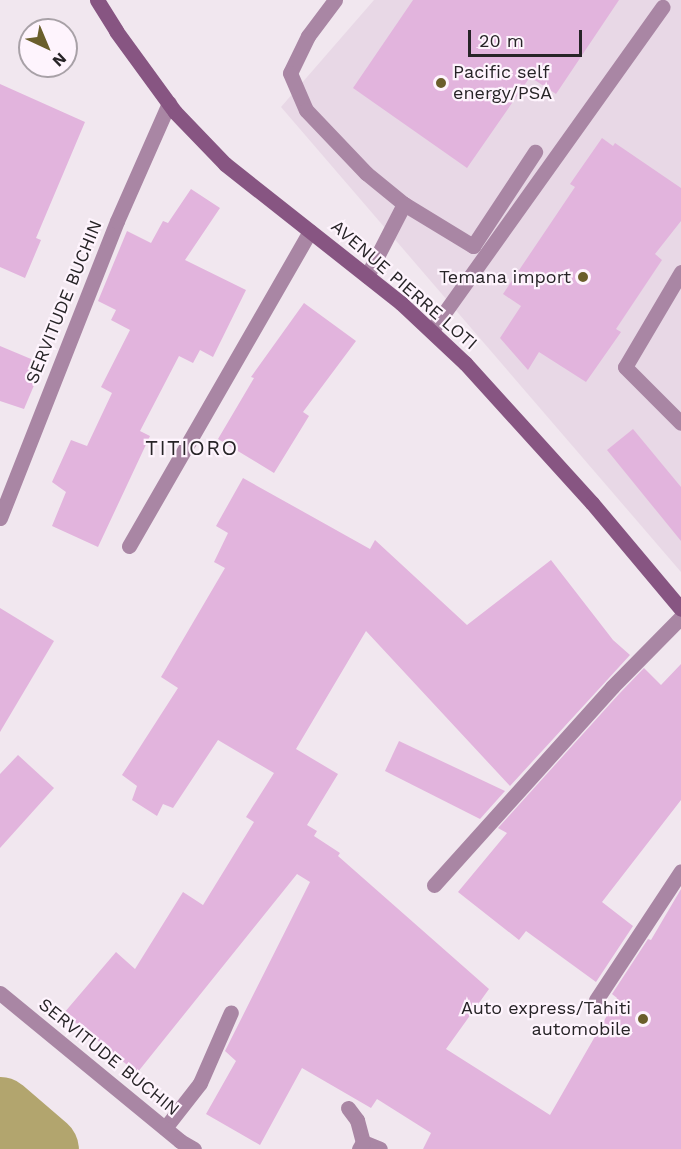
<!DOCTYPE html>
<html>
<head>
<meta charset="utf-8">
<style>
  body { margin:0 }
  #map { position:relative; width:681px; height:1149px; overflow:hidden; background:#f1e7ef; font-family:"Work Sans",sans-serif }
  div>[style] { position:absolute }
  [style*='--x'] { left:calc(var(--x)*1px); top:calc(var(--y)*1px); width:calc(var(--w)*1px); rotate:calc(var(--a)*1deg) }
  .built>* { inset:0; background:#e8d8e6 }
  .river>* { height:69px; margin:-34.5px; padding:0 34.5px; transform-origin:34.5px; border-radius:34.5px; background:#b2a56e }
  .building>* { inset:0; background:#e2b4dd }
  .service>* { height:15px; margin:-7.5px; padding:0 7.5px; transform-origin:7.5px; border-radius:7.5px; background:#a986a4 }
  .minor>* { height:15px; margin:-7.5px; padding:0 7.5px; transform-origin:7.5px; border-radius:7.5px; background:#a986a4 }
  .secondary>* { height:15px; margin:-7.5px; padding:0 7.5px; transform-origin:7.5px; border-radius:7.5px; background:#875582 }
  .dots>* { width:16px; height:16px; translate:-50% -50%; box-sizing:border-box; border:3px solid #fef4fd; border-radius:50% }
  span { translate:-50% -50%; white-space:nowrap; text-align:center; line-height:1.15; -webkit-text-stroke:4.5px #fef4fd; paint-order:stroke }
  .poi-label { font-size:18px; color:#272427 }
  .left { translate:0 -50%; text-align:left }
  .right { translate:-100% -50%; text-align:right }
  .street-label { font-size:18px; color:#272427 }
  .quarter-label { font-size:21px; color:#272427; letter-spacing:1.5px }
  .north { position:absolute; left:18px; top:18px; width:60px; height:60px; box-sizing:border-box; background:#fef4fd; border:2px solid #a8a1a7; border-radius:50%; rotate:136deg; font-size:16px; font-weight:700; line-height:24px; text-align:center; color:#272427 }
  .north::after { content:''; display:block; margin:auto; width:21px; height:27px; background:#6a5e2b; clip-path:polygon(50% 0,100% 100%,50% 72%,0 100%) }
  .scale { position:absolute; left:468px; top:30px; width:114px; height:27px; box-sizing:border-box; border:3px solid #272427; border-top:0; padding-left:8px; font-size:18px; line-height:21px; white-space:nowrap; color:#272427; -webkit-text-stroke:4px #fef4fd; paint-order:stroke }
</style>
</head>
<body>
<div id="map">
  <div class="built">
    <i style="clip-path:polygon(374px 0,681px 0,681px 572px,281px 107px)"></i>
  </div>
  <div class="river">
    <i style="--x:0;--y:1111;--w:58;--a:40.8"></i>
  </div>
  <div class="building">
    <i style="clip-path:polygon(413px 0,619px 0,556px 94px,530px 77px,467px 168px,353px 88px)"></i>
    <i style="clip-path:polygon(0 84px,85px 122px,36px 238px,41px 240px,25px 278px,0 267px)"></i>
    <i style="clip-path:polygon(602px 138px,613px 146px,615px 143px,681px 188px,681px 221px,655px 254px,662px 260px,616px 329px,621px 332px,586px 382px,539px 352px,528px 370px,500px 338px,521px 306px,503px 294px,575px 187px,570px 184px)"></i>
    <i style="clip-path:polygon(191px 189px,220px 208px,185px 260px,246px 290px,213px 357px,200px 350px,193px 363px,179px 356px,140px 431px,150px 436px,98px 547px,52px 526px,66px 492px,52px 482px,71px 440px,87px 446px,112px 393px,101px 387px,130px 330px,111px 320px,116px 310px,98px 301px,127px 231px,151px 243px,163px 221px,168px 223px)"></i>
    <i style="clip-path:polygon(304px 303px,356px 341px,303px 412px,309px 416px,274px 473px,218px 439px,254px 378px,251px 377px)"></i>
    <i style="clip-path:polygon(0 346px,43px 364px,24px 409px,0 401px)"></i>
    <i style="clip-path:polygon(633px 429px,681px 487px,681px 541px,607px 450px)"></i>
    <i style="clip-path:polygon(243px 478px,370px 549px,375px 540px,467px 625px,551px 560px,613px 640px,630px 655px,510px 786px,366px 631px,296px 749px,338px 774px,307px 825px,317px 831px,314px 836px,340px 853px,338px 856px,489px 989px,446px 1049px,550px 1115px,617px 998px,612px 994px,648px 939px,651px 940px,681px 889px,681px 1149px,423px 1149px,431px 1133px,377px 1099px,371px 1108px,302px 1068px,260px 1145px,206px 1114px,236px 1061px,225px 1051px,310px 882px,297px 874px,137px 1073px,64px 1013px,116px 952px,135px 969px,183px 892px,203px 905px,254px 822px,246px 817px,274px 773px,218px 740px,173px 808px,163px 804px,157px 816px,132px 800px,137px 786px,122px 775px,178px 688px,161px 677px,225px 568px,214px 562px,228px 533px,216px 526px)"></i>
    <i style="clip-path:polygon(0 608px,54px 641px,0 732px)"></i>
    <i style="clip-path:polygon(681px 664px,681px 800px,602px 902px,633px 926px,596px 982px,526px 931px,519px 940px,458px 892px,507px 833px,498px 828px,619px 694px,644px 668px,661px 685px)"></i>
    <i style="clip-path:polygon(399px 741px,505px 791px,480px 819px,385px 771px)"></i>
    <i style="clip-path:polygon(18px 755px,54px 788px,0 848px,0 774px)"></i>
  </div>
  <div class="service">
    <i style="--x:404;--y:204;--w:81;--a:31.3"></i>
    <i style="--x:473;--y:246;--w:113;--a:-56.6"></i>
    <i style="--x:681;--y:272;--w:110;--a:120.5"></i>
    <i style="--x:625;--y:367;--w:79;--a:45"></i>
    <i style="--x:432;--y:330;--w:397;--a:-54.5"></i>
    <i style="--x:129;--y:546;--w:363;--a:-60.1"></i>
    <i style="--x:434;--y:885;--w:266;--a:-48"></i>
    <i style="--x:612;--y:687;--w:98;--a:-45.4"></i>
    <i style="--x:596;--y:1000;--w:154;--a:-56.6"></i>
    <i style="--x:165;--y:1128;--w:57;--a:-52.1"></i>
    <i style="--x:200;--y:1083;--w:77;--a:-66.4"></i>
    <i style="--x:363;--y:1142;--w:18;--a:22"></i>
  </div>
  <div class="minor">
    <i style="--x:335;--y:0;--w:45;--a:126.9"></i>
    <i style="--x:308;--y:36;--w:41;--a:115.9"></i>
    <i style="--x:290;--y:73;--w:40;--a:66.6"></i>
    <i style="--x:306;--y:110;--w:87;--a:46.4"></i>
    <i style="--x:366;--y:173;--w:49;--a:39.2"></i>
    <i style="--x:404;--y:204;--w:81;--a:117.2"></i>
    <i style="--x:0;--y:518;--w:319;--a:-68.5"></i>
    <i style="--x:117;--y:221;--w:129;--a:-66.2"></i>
    <i style="--x:0;--y:993;--w:233;--a:39.4"></i>
    <i style="--x:180;--y:1141;--w:16;--a:30"></i>
    <i style="--x:348;--y:1108;--w:15;--a:53"></i>
    <i style="--x:357;--y:1120;--w:23;--a:75"></i>
    <i style="--x:363;--y:1142;--w:8;--a:120"></i>
  </div>
  <div class="secondary">
    <i style="--x:97;--y:0;--w:36;--a:58"></i>
    <i style="--x:116;--y:31;--w:100;--a:53.9"></i>
    <i style="--x:175;--y:112;--w:72;--a:46.1"></i>
    <i style="--x:225;--y:164;--w:224;--a:38.3"></i>
    <i style="--x:401;--y:303;--w:88;--a:43.2"></i>
    <i style="--x:465;--y:363;--w:189;--a:47.8"></i>
    <i style="--x:592;--y:503;--w:138;--a:50"></i>
  </div>
  <div class="dots">
    <i style="left:441px;top:83px;background:#6a5e2b"></i>
    <i style="left:583px;top:277px;background:#6a5e2b"></i>
    <i style="left:643px;top:1019px;background:#6a5e2b"></i>
  </div>
  <div class="poi-label">
    <span class="left" style="left:453px;top:83px">Pacific self<br>energy/PSA</span>
    <span class="right" style="left:571px;top:277px">Temana import</span>
    <span class="right" style="left:631px;top:1019px">Auto express/Tahiti<br>automobile</span>
  </div>
  <div class="street-label">
    <span style="left:404px;top:285px;rotate:41deg">AVENUE PIERRE LOTI</span>
    <span style="left:64px;top:302px;rotate:-68deg">SERVITUDE BUCHIN</span>
    <span style="left:109px;top:1057px;rotate:39deg">SERVITUDE BUCHIN</span>
  </div>
  <div class="quarter-label">
    <span style="left:192px;top:448px">TITIORO</span>
  </div>
  <div class="north">N</div>
  <div class="scale">20 m</div>
</div>
</body>
</html>
